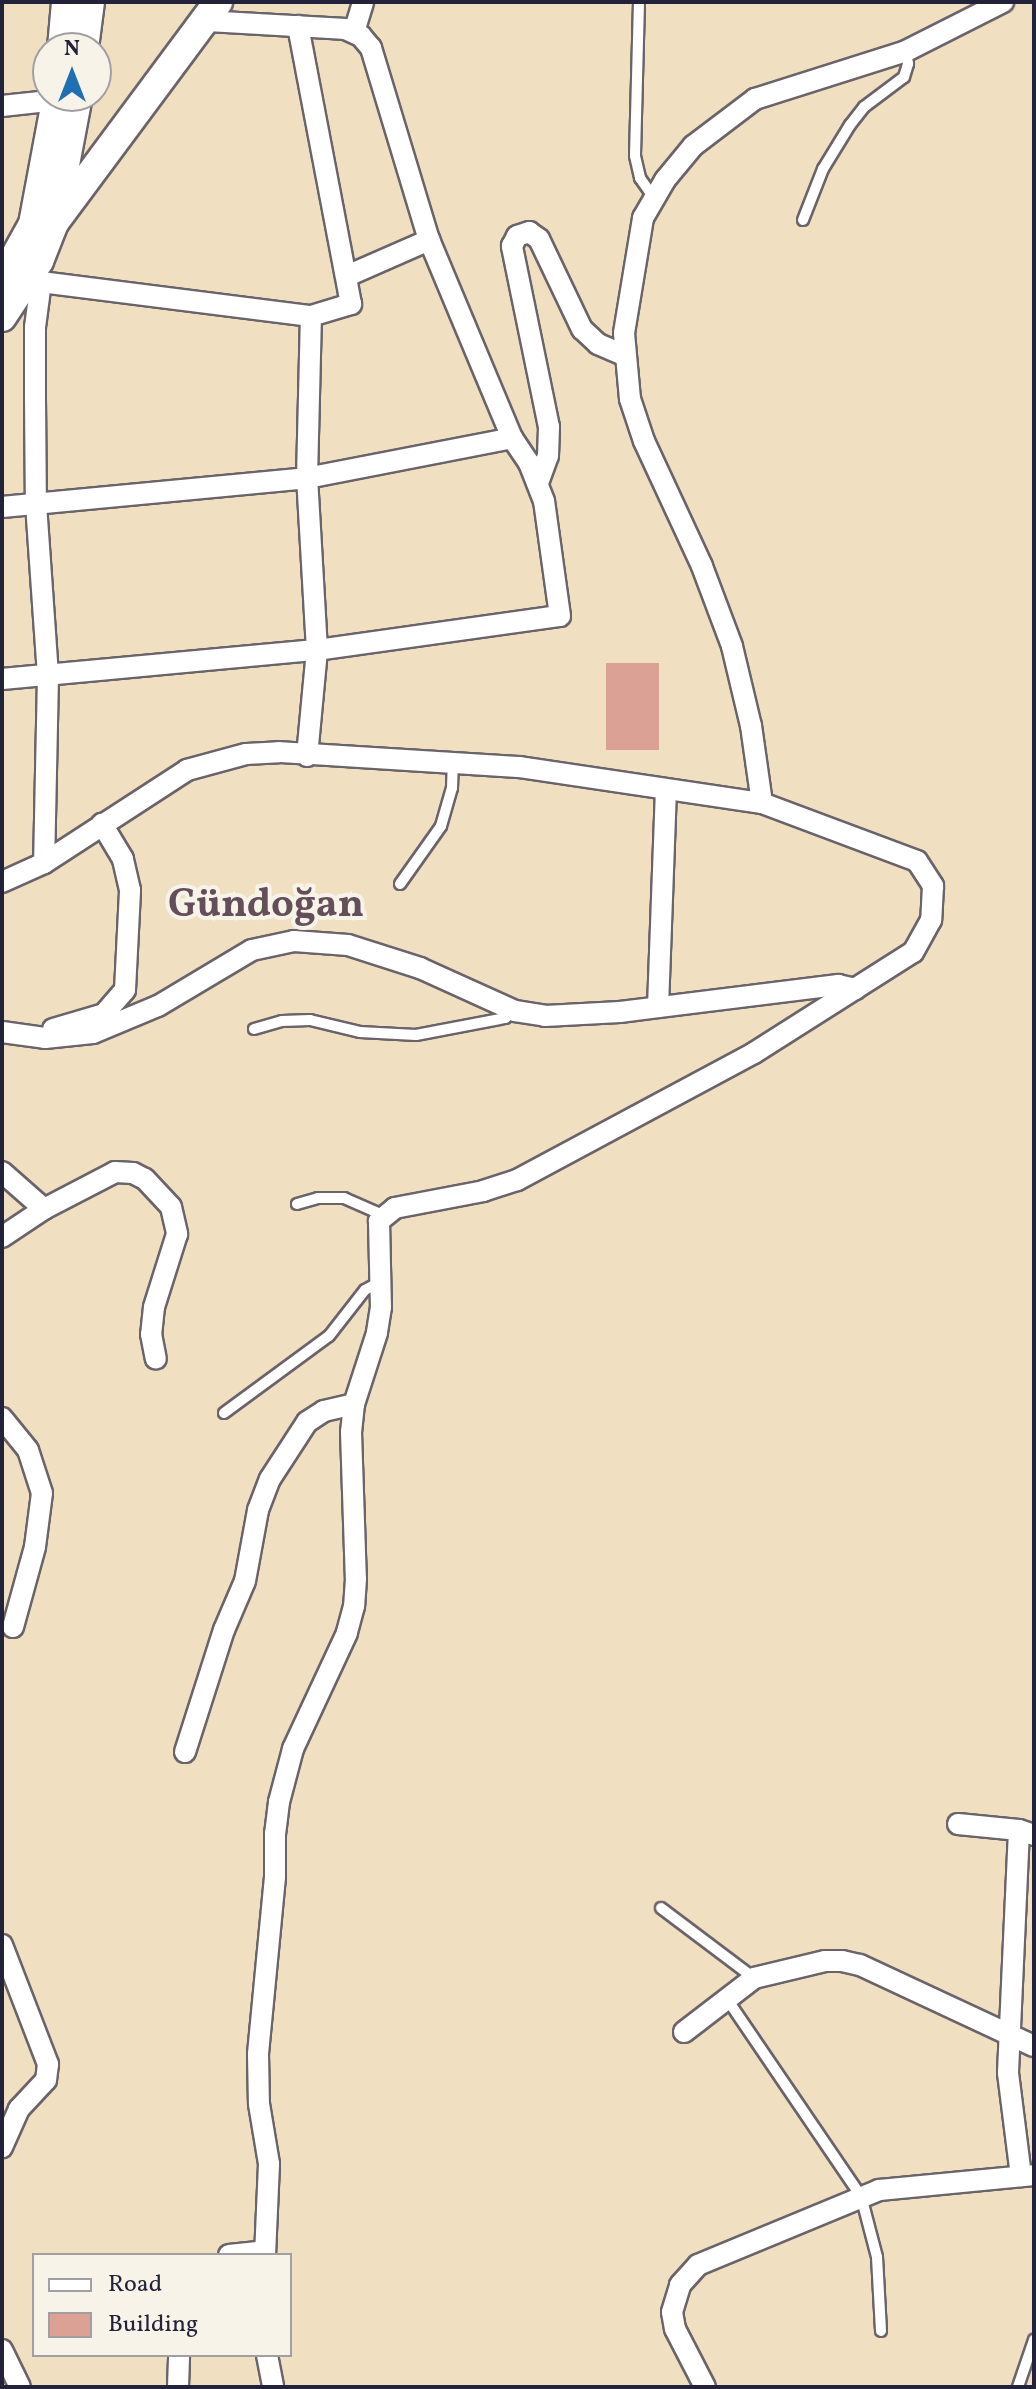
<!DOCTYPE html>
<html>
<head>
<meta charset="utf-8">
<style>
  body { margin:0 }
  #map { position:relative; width:1036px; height:2389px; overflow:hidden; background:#f0e0c1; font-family:Vollkorn,serif }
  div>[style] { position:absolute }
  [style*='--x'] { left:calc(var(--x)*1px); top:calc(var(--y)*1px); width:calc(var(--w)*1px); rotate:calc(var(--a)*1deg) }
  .building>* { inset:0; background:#dba195; transform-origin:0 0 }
  .roads { filter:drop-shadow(2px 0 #6a646a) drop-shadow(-2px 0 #6a646a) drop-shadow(0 2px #6a646a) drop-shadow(0 -2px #6a646a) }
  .service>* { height:10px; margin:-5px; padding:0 5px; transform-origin:5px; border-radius:5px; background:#fff }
  .minor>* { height:20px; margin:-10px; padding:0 10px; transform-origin:10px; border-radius:10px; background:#fff }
  .secondary>* { height:28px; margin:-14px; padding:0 14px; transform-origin:14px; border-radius:14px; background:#fff }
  span { translate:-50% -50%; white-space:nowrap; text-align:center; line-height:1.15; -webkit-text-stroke:8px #f7f3e8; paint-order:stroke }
  .district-label { font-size:40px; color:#634e5a; font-weight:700 }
  .frame { position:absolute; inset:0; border:4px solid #22223b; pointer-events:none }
  .legend { position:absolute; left:32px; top:2253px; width:260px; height:104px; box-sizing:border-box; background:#f7f3e8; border:2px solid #a29fa3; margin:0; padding:10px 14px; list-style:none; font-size:24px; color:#22223b }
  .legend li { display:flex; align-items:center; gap:16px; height:40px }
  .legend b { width:40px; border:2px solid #a29fa3 }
  .north { position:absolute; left:32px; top:32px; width:80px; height:80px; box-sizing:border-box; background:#f7f3e8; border:2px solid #a29fa3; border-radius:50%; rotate:0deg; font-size:22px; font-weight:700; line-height:32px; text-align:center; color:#22223b }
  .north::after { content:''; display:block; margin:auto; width:28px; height:36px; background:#1f6fb2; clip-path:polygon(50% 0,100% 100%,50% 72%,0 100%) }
</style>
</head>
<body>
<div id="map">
  <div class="building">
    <i style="left:606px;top:663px;width:53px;height:87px"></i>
  </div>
  <div class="roads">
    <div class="service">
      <i style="--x:639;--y:2;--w:154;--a:91.5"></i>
      <i style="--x:635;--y:156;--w:23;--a:77"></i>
      <i style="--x:640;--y:178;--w:24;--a:55"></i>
      <i style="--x:803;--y:220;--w:55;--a:-68.6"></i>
      <i style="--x:823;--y:169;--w:52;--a:-58.5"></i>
      <i style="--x:850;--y:125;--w:23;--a:-52"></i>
      <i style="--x:864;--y:107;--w:50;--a:-36.9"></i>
      <i style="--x:904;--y:77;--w:14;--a:-73"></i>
      <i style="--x:908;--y:64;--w:13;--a:-99"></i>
      <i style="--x:400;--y:884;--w:71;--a:-54.7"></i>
      <i style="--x:441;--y:826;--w:40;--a:-74"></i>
      <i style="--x:452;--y:788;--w:25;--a:-88"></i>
      <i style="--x:254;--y:1029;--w:29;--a:-16"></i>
      <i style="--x:282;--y:1021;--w:28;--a:-2"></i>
      <i style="--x:310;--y:1020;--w:51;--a:13.5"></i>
      <i style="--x:360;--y:1032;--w:56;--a:3.1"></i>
      <i style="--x:416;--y:1035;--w:91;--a:-10.8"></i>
      <i style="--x:505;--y:1018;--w:12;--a:-35"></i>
      <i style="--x:297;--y:1204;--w:22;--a:-16"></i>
      <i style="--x:318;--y:1198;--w:26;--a:0"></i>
      <i style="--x:344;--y:1198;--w:43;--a:23.6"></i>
      <i style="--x:224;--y:1413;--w:130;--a:-36.3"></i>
      <i style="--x:329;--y:1336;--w:58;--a:-52"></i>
      <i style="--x:365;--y:1290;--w:18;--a:-29"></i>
      <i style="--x:661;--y:1908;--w:116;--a:37"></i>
      <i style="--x:727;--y:1999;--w:238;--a:55.8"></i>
      <i style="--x:861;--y:2196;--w:63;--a:75.3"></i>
      <i style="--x:877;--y:2257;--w:74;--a:86.9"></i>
      <i style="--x:1018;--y:2387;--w:50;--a:-71.2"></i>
    </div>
    <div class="minor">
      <i style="--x:354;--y:32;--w:31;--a:-73"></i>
      <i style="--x:2;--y:106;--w:64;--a:-6.2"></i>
      <i style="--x:17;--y:272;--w:26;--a:23"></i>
      <i style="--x:41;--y:282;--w:272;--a:7.2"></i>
      <i style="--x:311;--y:316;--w:42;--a:-16.7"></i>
      <i style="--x:351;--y:304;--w:283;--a:-100.8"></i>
      <i style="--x:347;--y:276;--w:90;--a:-23.7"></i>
      <i style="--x:41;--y:282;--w:45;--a:97.6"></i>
      <i style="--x:35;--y:327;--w:72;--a:90"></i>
      <i style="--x:35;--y:399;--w:105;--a:89.5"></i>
      <i style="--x:36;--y:504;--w:172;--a:86"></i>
      <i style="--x:48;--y:676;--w:187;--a:91.2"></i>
      <i style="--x:538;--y:483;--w:29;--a:-70"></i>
      <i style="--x:548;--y:456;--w:29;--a:-88"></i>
      <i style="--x:549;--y:427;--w:185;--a:-101.6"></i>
      <i style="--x:512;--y:246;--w:11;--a:-63"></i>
      <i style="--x:517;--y:236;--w:13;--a:-18"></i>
      <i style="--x:529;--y:232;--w:12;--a:35"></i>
      <i style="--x:539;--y:239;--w:100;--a:64.5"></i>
      <i style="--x:582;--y:329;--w:22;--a:43"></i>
      <i style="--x:598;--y:344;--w:28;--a:23"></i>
      <i style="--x:2;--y:507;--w:306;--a:-5.4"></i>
      <i style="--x:307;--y:478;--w:209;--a:-11"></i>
      <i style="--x:2;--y:679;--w:316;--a:-5.3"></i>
      <i style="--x:317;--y:650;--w:245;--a:-8"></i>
      <i style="--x:560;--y:616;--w:116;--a:-97.9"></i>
      <i style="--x:544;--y:501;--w:41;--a:-111.5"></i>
      <i style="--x:529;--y:463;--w:30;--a:-124"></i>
      <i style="--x:512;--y:438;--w:215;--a:-112.7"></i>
      <i style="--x:429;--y:240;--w:201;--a:-106.8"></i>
      <i style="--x:371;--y:48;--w:16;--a:-130"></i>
      <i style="--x:361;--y:36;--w:17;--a:-156"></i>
      <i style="--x:345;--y:29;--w:140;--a:-176.7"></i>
      <i style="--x:307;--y:756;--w:106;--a:-84.6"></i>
      <i style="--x:317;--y:650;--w:172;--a:-93.3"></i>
      <i style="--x:307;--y:478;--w:162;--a:-88.6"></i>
      <i style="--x:762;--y:803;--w:78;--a:-98.1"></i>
      <i style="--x:751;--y:726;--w:82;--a:-103.4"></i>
      <i style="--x:732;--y:646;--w:85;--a:-110.6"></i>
      <i style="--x:702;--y:566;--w:138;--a:-114.9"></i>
      <i style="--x:644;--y:441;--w:44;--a:-108.4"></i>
      <i style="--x:630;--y:399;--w:66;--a:-95.2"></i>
      <i style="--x:624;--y:333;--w:117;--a:-80.6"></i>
      <i style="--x:643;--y:218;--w:44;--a:-59.9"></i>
      <i style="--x:665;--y:180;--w:44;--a:-50.5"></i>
      <i style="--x:693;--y:146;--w:78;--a:-37.2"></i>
      <i style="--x:755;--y:99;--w:158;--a:-17.6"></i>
      <i style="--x:906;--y:51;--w:109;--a:-26.8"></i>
      <i style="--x:2;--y:882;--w:46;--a:-24.3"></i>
      <i style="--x:44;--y:863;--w:171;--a:-33"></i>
      <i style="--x:187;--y:770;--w:61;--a:-15.2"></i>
      <i style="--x:246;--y:754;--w:33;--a:-3"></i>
      <i style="--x:279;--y:752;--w:241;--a:3.6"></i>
      <i style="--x:520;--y:767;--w:245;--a:8.5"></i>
      <i style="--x:762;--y:803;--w:165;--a:20.5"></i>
      <i style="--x:917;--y:861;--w:30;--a:57"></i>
      <i style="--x:933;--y:886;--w:34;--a:93"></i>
      <i style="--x:931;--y:920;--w:37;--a:119"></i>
      <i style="--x:913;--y:952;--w:188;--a:147.6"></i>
      <i style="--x:754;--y:1053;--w:269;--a:151.8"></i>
      <i style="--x:517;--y:1180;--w:35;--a:162"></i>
      <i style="--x:484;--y:1191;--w:91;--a:169.2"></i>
      <i style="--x:395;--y:1208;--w:21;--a:141"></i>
      <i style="--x:379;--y:1221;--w:86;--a:88.7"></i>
      <i style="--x:381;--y:1307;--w:26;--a:99"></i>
      <i style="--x:377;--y:1333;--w:75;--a:107.9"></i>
      <i style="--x:354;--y:1404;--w:28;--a:96"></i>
      <i style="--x:351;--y:1432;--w:147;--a:88.1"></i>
      <i style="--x:356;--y:1579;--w:27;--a:94"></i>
      <i style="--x:354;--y:1606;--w:28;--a:105"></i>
      <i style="--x:347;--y:1633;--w:128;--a:115"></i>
      <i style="--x:293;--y:1749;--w:55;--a:104.8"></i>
      <i style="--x:279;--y:1802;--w:31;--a:97"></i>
      <i style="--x:275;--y:1833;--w:44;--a:90"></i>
      <i style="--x:275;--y:1877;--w:178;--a:95.5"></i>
      <i style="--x:258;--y:2054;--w:50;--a:88.9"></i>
      <i style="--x:259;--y:2104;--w:61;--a:80.5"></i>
      <i style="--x:269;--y:2164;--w:91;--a:92.5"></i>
      <i style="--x:658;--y:1007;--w:216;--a:-87.9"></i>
      <i style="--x:53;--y:1029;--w:53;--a:-16.4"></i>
      <i style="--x:104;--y:1014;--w:32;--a:-49"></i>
      <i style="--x:125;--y:990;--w:100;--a:-87.1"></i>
      <i style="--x:130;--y:890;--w:32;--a:-103"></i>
      <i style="--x:123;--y:859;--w:41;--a:-121"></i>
      <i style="--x:2;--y:1032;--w:43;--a:7.9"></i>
      <i style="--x:45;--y:1038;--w:48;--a:-5.9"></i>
      <i style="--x:93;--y:1033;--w:70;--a:-22.6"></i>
      <i style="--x:158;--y:1006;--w:109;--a:-30.8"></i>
      <i style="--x:252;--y:950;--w:43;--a:-12.1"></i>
      <i style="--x:294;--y:941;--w:54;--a:4.2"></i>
      <i style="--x:348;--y:945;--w:76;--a:17.7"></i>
      <i style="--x:420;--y:968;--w:104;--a:24.4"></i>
      <i style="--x:515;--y:1011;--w:30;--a:9"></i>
      <i style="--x:545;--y:1016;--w:75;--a:-3.1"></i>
      <i style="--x:620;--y:1012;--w:220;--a:-7.1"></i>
      <i style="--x:838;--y:985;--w:18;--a:13"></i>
      <i style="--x:2;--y:1172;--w:56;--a:41.4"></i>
      <i style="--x:2;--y:1237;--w:50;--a:-33.7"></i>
      <i style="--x:44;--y:1209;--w:80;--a:-27.5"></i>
      <i style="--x:115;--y:1172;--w:18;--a:3"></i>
      <i style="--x:133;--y:1173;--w:13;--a:27"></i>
      <i style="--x:145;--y:1179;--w:38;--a:47"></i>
      <i style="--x:171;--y:1207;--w:28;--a:77"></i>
      <i style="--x:177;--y:1234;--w:77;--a:107.5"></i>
      <i style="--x:154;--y:1307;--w:27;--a:96"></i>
      <i style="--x:151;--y:1334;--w:25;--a:79"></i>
      <i style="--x:2;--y:1418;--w:41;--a:50.9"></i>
      <i style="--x:28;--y:1450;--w:45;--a:72"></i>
      <i style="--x:42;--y:1493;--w:54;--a:97.4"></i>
      <i style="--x:35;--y:1547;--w:83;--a:105.4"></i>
      <i style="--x:185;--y:1752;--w:128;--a:-72.3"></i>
      <i style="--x:224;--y:1630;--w:53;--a:-66.8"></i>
      <i style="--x:245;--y:1581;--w:72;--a:-79.6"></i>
      <i style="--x:258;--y:1510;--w:33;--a:-69"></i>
      <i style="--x:270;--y:1479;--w:68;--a:-57"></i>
      <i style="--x:307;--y:1422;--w:20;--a:-33"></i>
      <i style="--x:324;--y:1411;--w:31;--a:-13"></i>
      <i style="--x:958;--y:1824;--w:61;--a:5.6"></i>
      <i style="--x:1019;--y:1830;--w:16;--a:18"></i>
      <i style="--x:1019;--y:1830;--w:243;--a:92.6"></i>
      <i style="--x:1008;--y:2073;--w:104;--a:82.8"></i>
      <i style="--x:2;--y:1945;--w:128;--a:68.9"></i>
      <i style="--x:48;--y:2064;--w:16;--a:97"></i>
      <i style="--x:46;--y:2080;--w:40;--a:133"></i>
      <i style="--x:19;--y:2109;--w:42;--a:114.1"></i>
      <i style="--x:684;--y:2032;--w:88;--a:-37.6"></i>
      <i style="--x:754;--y:1978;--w:73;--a:-13.5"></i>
      <i style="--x:825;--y:1961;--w:17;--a:0"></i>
      <i style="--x:842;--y:1961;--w:18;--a:13"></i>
      <i style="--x:860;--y:1965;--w:192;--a:25"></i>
      <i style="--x:229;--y:2255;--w:36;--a:-6"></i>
      <i style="--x:2;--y:2350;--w:41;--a:64.1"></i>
      <i style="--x:267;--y:2355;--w:33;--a:79"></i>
      <i style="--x:178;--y:2387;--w:32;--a:-88"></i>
      <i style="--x:705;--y:2387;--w:65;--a:-117.3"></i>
      <i style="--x:675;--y:2329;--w:17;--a:-100"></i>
      <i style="--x:672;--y:2312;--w:28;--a:-73"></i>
      <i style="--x:680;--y:2285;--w:27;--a:-48"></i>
      <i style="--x:698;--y:2265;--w:196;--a:-22.5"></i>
      <i style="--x:879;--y:2190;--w:156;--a:-5.5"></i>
    </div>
    <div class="secondary">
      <i style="--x:62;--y:48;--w:46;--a:-85"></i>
      <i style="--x:84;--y:48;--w:46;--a:-82.6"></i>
      <i style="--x:54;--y:223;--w:275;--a:-53.4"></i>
      <i style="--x:2;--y:280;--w:64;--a:-61"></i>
      <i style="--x:33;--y:224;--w:130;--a:-79.4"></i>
      <i style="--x:2;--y:317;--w:67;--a:-56.5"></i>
      <i style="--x:39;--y:261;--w:41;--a:-68.5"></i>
      <i style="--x:54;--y:223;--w:129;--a:-79.3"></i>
    </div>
  </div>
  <div class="district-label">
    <span style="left:266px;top:906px">Gündoğan</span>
  </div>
  <div class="frame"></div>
  <ul class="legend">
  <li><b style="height:10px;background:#fff"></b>Road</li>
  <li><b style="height:22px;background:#dba195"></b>Building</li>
  </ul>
  <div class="north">N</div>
</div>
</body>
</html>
